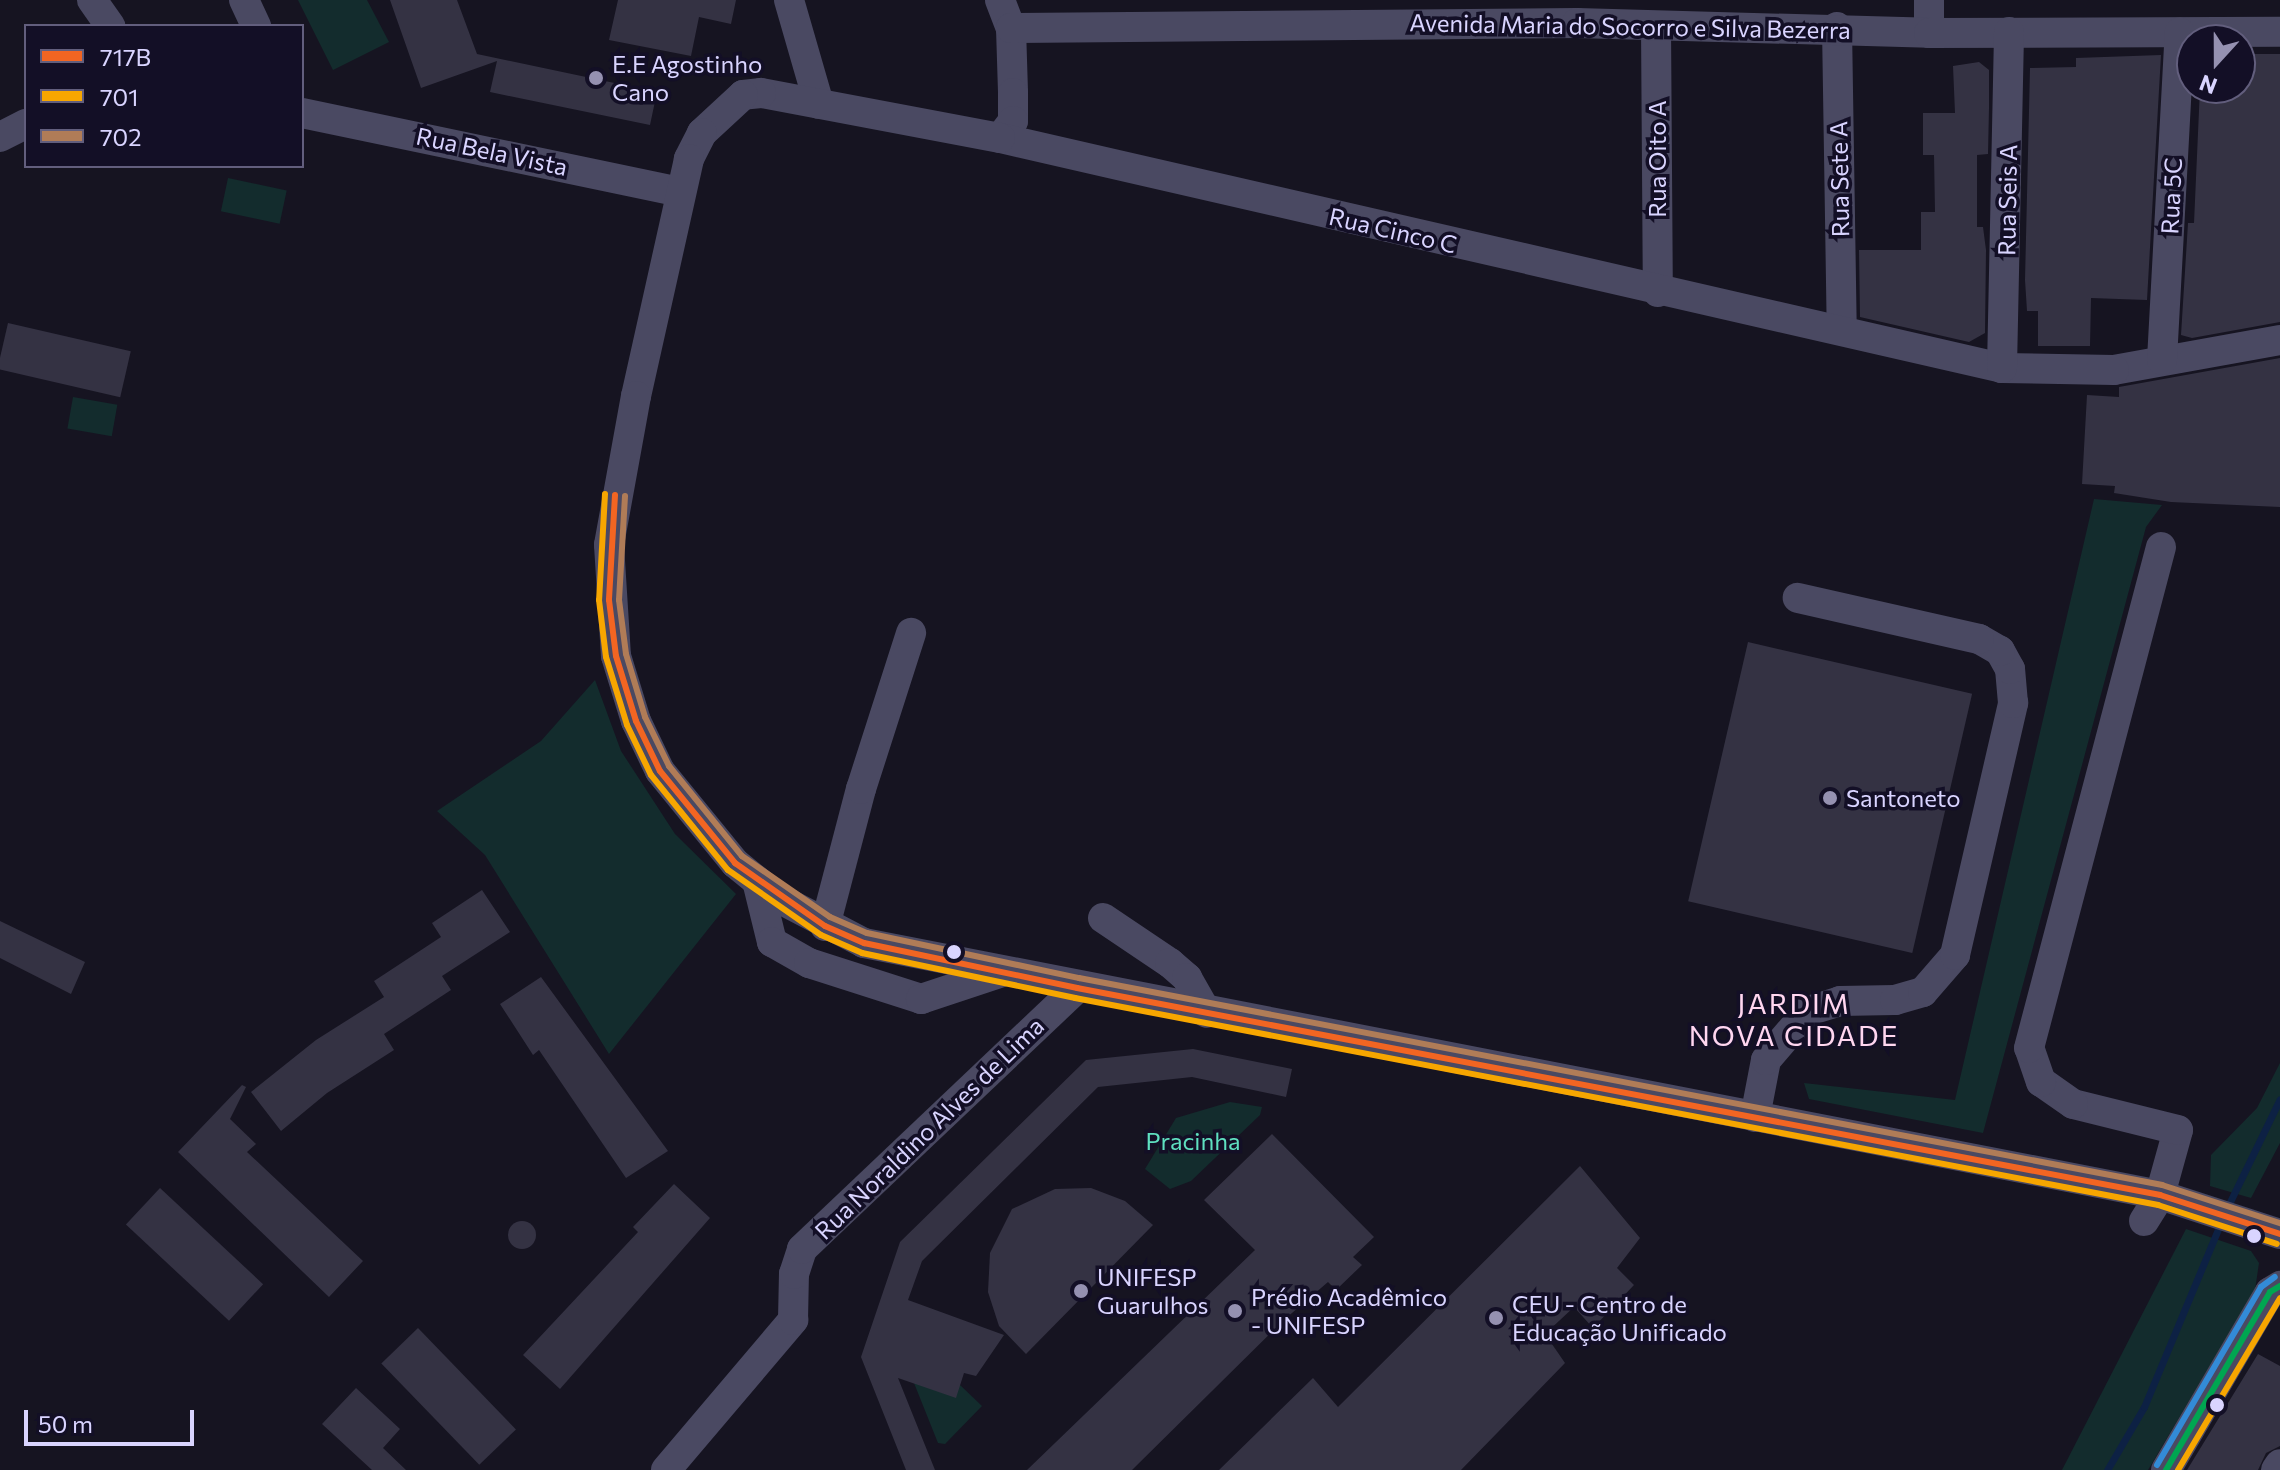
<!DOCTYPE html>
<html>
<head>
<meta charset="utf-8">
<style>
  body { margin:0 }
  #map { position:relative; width:2280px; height:1470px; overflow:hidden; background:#161421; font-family:Commissioner,sans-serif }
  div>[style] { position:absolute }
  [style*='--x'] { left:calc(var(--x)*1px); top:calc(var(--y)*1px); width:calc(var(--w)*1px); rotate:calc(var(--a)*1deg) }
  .green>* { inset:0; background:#132c2d; transform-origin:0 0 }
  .stream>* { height:7px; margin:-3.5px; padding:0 3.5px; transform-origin:3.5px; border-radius:3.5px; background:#0d2144 }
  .building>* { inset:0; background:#343243; transform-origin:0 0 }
  .round { border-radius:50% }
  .minor>* { height:30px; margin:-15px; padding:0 15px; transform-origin:15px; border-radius:15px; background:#4a4962 }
  .bus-1>* { height:6px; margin:-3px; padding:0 3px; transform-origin:3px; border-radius:3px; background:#f26522 }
  .bus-2>* { height:6px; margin:-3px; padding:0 3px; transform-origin:3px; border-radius:3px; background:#f7a600 }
  .bus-3>* { height:6px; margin:-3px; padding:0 3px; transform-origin:3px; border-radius:3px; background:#b07c57 }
  .bus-4>* { height:6px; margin:-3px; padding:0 3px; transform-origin:3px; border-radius:3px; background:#00a651 }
  .bus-5>* { height:6px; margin:-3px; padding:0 3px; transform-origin:3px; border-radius:3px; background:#338bd7 }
  .dots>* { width:22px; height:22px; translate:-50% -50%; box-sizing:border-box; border:4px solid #130f26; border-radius:50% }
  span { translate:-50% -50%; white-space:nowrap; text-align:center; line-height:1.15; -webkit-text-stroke:7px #130f26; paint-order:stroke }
  .street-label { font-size:24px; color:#d9d4ff }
  .poi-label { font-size:24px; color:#d9d4ff }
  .left { translate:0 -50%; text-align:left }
  .park-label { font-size:24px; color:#5fe0c0 }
  .quarter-label { font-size:28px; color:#ffd6f0; letter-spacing:2px }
  .legend { position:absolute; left:24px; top:24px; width:280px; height:144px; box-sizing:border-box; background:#130f26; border:2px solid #625e7d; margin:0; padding:10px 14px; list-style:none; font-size:24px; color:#d9d4ff }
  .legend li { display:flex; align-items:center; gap:16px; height:40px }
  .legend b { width:40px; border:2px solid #625e7d }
  .north { position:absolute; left:2176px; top:24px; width:80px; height:80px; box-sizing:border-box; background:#130f26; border:2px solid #625e7d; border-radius:50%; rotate:201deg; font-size:22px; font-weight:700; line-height:32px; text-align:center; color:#d9d4ff }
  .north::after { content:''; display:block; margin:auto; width:28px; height:36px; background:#9591b1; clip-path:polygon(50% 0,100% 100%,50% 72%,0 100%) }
  .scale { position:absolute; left:24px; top:1410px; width:170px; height:36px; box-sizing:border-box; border:4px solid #d9d4ff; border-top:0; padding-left:10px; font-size:24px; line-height:28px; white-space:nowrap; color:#d9d4ff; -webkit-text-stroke:6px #130f26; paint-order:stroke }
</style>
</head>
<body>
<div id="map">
  <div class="green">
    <i style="clip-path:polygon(298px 0,367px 0,389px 42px,333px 70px)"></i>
    <i style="left:228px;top:178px;width:60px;height:34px;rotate:12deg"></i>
    <i style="left:73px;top:397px;width:45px;height:32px;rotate:10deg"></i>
    <i style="clip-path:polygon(2094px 499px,2162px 505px,2146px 527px,1983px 1133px,1809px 1099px,1804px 1083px,1955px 1100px)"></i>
    <i style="clip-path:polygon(595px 680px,621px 751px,675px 834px,736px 894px,609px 1054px,485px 855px,437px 811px,541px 741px)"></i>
    <i style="clip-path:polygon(2280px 1063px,2280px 1143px,2251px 1198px,2210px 1186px,2211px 1155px,2257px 1108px)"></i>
    <i style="clip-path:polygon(1230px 1102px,1262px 1107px,1260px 1115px,1191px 1181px,1170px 1189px,1145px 1169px,1176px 1118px)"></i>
    <i style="clip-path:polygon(2186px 1229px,2251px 1251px,2259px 1263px,2255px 1290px,2148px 1470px,2062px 1470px)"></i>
    <i style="clip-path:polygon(914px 1383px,960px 1385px,982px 1406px,945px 1444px,938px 1443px)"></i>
  </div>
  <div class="stream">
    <i style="--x:2226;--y:1210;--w:123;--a:-64.1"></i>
    <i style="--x:2107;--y:1470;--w:73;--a:-59.6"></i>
    <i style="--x:2144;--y:1407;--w:200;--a:-67.4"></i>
  </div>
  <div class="building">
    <i style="clip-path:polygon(390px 0,457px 0,477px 54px,657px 92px,650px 125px,490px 92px,497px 61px,421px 88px)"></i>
    <i style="clip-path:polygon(618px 0,736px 0,731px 24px,699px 17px,691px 56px,609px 40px)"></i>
    <i style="clip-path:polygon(2240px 54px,2280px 54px,2280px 322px,2192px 338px,2181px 335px,2188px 223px,2194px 223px,2200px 88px,2240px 88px)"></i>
    <i style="clip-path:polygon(2161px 55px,2147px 300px,2091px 298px,2090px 346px,2038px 346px,2038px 311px,2027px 311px,2025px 280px,2030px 68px,2076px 67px,2076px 58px)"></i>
    <i style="clip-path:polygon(1979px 62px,1989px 70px,1989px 108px,1988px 154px,1977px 155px,1977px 227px,1983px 227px,1986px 250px,1985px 333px,1969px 342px,1860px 317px,1859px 250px,1921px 250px,1921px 212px,1935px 212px,1934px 155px,1923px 155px,1923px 113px,1955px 113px,1953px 66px)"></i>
    <i style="left:8px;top:323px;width:126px;height:47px;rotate:13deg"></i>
    <i style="clip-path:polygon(2280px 358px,2280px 507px,2171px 502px,2114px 493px,2115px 486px,2082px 484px,2087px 395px,2119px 397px,2119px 387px)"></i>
    <i style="left:1748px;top:642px;width:230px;height:266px;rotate:13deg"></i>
    <i style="clip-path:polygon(482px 890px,510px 932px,442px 976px,451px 990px,384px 1034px,394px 1050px,327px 1093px,281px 1131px,251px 1092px,316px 1040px,384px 997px,374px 981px,441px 937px,432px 923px)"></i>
    <i style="clip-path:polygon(0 921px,85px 962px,71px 994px,0 958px)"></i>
    <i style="clip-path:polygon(541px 977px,668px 1151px,626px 1178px,539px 1050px,533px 1055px,500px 1004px)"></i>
    <i style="clip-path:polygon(1193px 1049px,1292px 1069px,1286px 1097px,1192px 1077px,1098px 1087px,922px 1261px,908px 1300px,1004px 1335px,976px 1376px,964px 1373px,956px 1398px,898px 1378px,935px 1470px,906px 1470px,861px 1357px,900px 1242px,1086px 1060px)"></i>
    <i style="clip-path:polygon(242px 1085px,246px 1087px,230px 1119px,256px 1144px,247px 1152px,363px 1261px,329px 1297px,178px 1152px)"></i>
    <i style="clip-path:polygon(1272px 1134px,1374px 1237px,1353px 1257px,1362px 1265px,1336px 1290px,1328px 1282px,1285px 1319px,1132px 1470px,1027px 1470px,1255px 1250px,1204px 1200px)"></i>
    <i style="clip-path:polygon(1580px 1166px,1640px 1238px,1617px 1268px,1634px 1285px,1593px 1328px,1574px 1307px,1545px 1334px,1565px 1363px,1461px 1470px,1219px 1470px,1313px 1378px,1338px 1407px)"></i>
    <i style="clip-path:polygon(674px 1184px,710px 1218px,560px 1389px,523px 1355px,638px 1232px,633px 1227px)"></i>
    <i style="left:160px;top:1188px;width:141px;height:50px;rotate:43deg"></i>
    <i style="clip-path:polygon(1091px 1188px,1125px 1201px,1153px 1225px,1026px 1354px,999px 1326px,988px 1292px,990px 1253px,1012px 1209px,1055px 1189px)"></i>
    <i class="round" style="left:508px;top:1221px;width:28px;height:28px"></i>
    <i style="left:418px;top:1328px;width:141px;height:51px;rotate:46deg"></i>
    <i style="clip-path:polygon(2258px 1354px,2280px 1366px,2280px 1446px,2266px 1453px,2258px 1470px,2187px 1470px)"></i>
    <i style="clip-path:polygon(356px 1388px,400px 1429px,383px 1448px,406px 1470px,372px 1470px,322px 1424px)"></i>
  </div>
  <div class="minor">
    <i style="--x:92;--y:0;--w:32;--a:55"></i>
    <i style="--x:244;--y:0;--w:29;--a:65"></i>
    <i style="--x:789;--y:0;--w:108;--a:73.9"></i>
    <i style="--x:1000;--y:0;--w:30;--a:69"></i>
    <i style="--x:1011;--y:28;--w:65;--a:88.2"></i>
    <i style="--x:1013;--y:93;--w:28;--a:90"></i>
    <i style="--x:1013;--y:121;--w:21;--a:127"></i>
    <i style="--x:1929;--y:0;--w:33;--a:90"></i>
    <i style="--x:1656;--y:26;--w:266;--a:89.6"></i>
    <i style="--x:1837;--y:27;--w:303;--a:89.1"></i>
    <i style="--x:1011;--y:28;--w:566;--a:-0.51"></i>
    <i style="--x:1577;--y:23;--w:352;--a:1.6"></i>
    <i style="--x:1929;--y:33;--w:351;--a:-0.2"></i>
    <i style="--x:302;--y:113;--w:387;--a:11.8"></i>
    <i style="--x:0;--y:137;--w:29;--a:-27"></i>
    <i style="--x:2280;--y:340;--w:169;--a:169.8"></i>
    <i style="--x:2114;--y:370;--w:112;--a:-179"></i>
    <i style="--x:2002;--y:368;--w:1028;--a:-167.07"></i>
    <i style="--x:1000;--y:138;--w:243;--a:-169.3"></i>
    <i style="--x:761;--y:93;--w:18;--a:174"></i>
    <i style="--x:743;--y:95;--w:56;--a:137.2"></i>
    <i style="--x:702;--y:133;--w:29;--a:117"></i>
    <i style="--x:689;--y:159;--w:243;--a:102.6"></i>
    <i style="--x:636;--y:396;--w:151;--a:100.3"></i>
    <i style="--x:609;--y:545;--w:111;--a:86.4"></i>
    <i style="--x:616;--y:656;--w:68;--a:72.9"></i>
    <i style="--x:636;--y:721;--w:55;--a:64.4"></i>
    <i style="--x:660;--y:771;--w:119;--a:50.8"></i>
    <i style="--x:735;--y:863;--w:55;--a:39.1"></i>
    <i style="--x:778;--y:898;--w:97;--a:27.6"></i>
    <i style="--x:864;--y:943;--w:1320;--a:11"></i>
    <i style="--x:2160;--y:1195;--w:126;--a:18"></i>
    <i style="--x:2162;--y:360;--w:328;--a:-86.9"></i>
    <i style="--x:2002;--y:368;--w:336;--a:-88.8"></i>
    <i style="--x:757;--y:881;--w:63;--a:76.2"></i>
    <i style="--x:772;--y:942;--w:43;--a:29.6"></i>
    <i style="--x:809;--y:963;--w:118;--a:17.8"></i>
    <i style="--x:921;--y:999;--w:85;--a:-18.4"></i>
    <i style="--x:1103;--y:918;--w:81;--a:33.9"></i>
    <i style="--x:1170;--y:963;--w:23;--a:41"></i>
    <i style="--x:1187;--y:978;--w:40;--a:60.3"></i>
    <i style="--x:825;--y:926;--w:142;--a:-75.3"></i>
    <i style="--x:861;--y:789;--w:164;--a:-72.2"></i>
    <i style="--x:1755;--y:1117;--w:58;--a:-79.1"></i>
    <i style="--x:1766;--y:1060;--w:65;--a:-49.4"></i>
    <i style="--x:1808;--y:1011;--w:34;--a:-17"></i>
    <i style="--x:1840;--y:1001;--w:55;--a:-1"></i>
    <i style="--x:1895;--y:1000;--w:29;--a:-16"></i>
    <i style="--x:1923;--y:992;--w:49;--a:-49.1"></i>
    <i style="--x:1955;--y:955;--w:259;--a:-77"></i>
    <i style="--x:2013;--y:703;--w:34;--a:-95"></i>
    <i style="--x:2010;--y:669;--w:21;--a:-119"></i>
    <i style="--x:2000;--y:651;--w:24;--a:-150"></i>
    <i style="--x:1979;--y:639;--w:186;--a:-167.2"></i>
    <i style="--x:2144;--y:1221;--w:31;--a:-58"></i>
    <i style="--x:2160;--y:1195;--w:67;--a:-74.5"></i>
    <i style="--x:2178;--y:1130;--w:108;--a:-166.1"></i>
    <i style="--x:2073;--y:1104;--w:39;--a:-145"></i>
    <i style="--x:2041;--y:1082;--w:36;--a:-109"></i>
    <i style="--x:2029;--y:1048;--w:518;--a:-75.24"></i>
    <i style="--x:666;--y:1470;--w:197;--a:-49.7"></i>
    <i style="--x:793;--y:1320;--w:46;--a:-88.8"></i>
    <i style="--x:794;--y:1274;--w:26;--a:-72"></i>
    <i style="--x:802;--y:1249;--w:379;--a:-43.5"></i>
    <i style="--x:2166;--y:1470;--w:206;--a:-59.7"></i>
    <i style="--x:2270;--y:1292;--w:12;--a:-31"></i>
    <i style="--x:2276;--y:1470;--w:7;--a:-56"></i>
  </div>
  <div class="bus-1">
    <i style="--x:615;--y:495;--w:105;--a:93.3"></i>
    <i style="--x:609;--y:600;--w:56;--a:82.9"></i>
    <i style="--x:616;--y:656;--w:68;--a:72.9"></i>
    <i style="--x:636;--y:721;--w:55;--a:64.4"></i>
    <i style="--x:660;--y:771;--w:119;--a:50.8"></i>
    <i style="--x:735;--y:863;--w:110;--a:35"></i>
    <i style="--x:825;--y:926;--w:43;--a:23.6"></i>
    <i style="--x:864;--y:943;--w:218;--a:11.9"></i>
    <i style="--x:1077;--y:988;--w:1103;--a:10.82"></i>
    <i style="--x:2160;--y:1195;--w:126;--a:18"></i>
  </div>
  <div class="bus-2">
    <i style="--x:605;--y:494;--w:106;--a:93.2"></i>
    <i style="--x:599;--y:600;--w:57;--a:83"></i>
    <i style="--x:606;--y:657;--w:71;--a:72.8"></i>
    <i style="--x:627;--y:725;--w:55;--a:64.4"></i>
    <i style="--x:651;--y:775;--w:122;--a:51"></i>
    <i style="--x:728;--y:870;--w:113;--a:35"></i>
    <i style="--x:821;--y:935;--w:45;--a:23.7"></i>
    <i style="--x:862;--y:953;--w:218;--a:11.9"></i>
    <i style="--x:1075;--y:998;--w:1103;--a:10.82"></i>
    <i style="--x:2158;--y:1205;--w:125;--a:18.1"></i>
    <i style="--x:2178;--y:1470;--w:200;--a:-59.3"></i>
  </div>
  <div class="bus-3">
    <i style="--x:625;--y:496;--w:104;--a:93.3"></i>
    <i style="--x:619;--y:600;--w:54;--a:82.6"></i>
    <i style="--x:626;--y:654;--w:66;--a:73.2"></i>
    <i style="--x:645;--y:717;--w:55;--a:63.9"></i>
    <i style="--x:669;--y:766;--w:116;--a:51"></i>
    <i style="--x:742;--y:856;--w:107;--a:34.7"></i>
    <i style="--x:830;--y:917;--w:40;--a:23.4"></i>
    <i style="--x:867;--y:933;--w:217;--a:12"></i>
    <i style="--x:1079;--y:978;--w:1103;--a:10.82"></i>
    <i style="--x:2162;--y:1185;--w:124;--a:17.9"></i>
  </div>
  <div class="bus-4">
    <i style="--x:2166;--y:1470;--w:206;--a:-59.7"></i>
    <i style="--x:2270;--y:1292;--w:12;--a:-31"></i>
  </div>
  <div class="bus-5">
    <i style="--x:2157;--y:1465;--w:206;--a:-59.7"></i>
    <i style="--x:2261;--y:1287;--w:17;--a:-36"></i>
  </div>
  <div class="dots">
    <i style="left:596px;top:78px;background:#9591b1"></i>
    <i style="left:1830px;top:798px;background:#9591b1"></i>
    <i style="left:954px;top:952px;background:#d9d4ff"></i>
    <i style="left:2254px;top:1236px;background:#d9d4ff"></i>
    <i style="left:1081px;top:1291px;background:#9591b1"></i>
    <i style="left:1235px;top:1311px;background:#9591b1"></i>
    <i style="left:1496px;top:1318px;background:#9591b1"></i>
    <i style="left:2217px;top:1405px;background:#d9d4ff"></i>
  </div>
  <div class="street-label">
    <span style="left:1630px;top:26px;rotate:1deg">Avenida Maria do Socorro e Silva Bezerra</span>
    <span style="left:492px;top:151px;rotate:12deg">Rua Bela Vista</span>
    <span style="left:1657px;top:159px;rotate:-90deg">Rua Oito A</span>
    <span style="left:1839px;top:179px;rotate:-91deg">Rua Sete A</span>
    <span style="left:2171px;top:196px;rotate:-87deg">Rua 5C</span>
    <span style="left:2007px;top:200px;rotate:-89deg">Rua Seis A</span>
    <span style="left:1393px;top:230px;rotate:13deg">Rua Cinco C</span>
    <span style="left:929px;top:1128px;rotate:-44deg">Rua Noraldino Alves de Lima</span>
  </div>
  <div class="poi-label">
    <span class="left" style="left:612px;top:78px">E.E Agostinho<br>Cano</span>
    <span class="left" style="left:1846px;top:798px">Santoneto</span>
    <span class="left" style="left:1097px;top:1291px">UNIFESP<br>Guarulhos</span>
    <span class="left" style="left:1251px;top:1311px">Prédio Acadêmico<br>- UNIFESP</span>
    <span class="left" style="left:1512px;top:1318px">CEU - Centro de<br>Educação Unificado</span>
  </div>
  <div class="park-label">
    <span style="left:1193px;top:1141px">Pracinha</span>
  </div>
  <div class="quarter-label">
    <span style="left:1794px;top:1019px">JARDIM<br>NOVA CIDADE</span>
  </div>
  <ul class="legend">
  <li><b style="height:10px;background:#f26522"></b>717B</li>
  <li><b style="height:10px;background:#f7a600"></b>701</li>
  <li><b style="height:10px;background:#b07c57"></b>702</li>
  </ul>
  <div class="north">N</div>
  <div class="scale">50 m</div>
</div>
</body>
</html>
